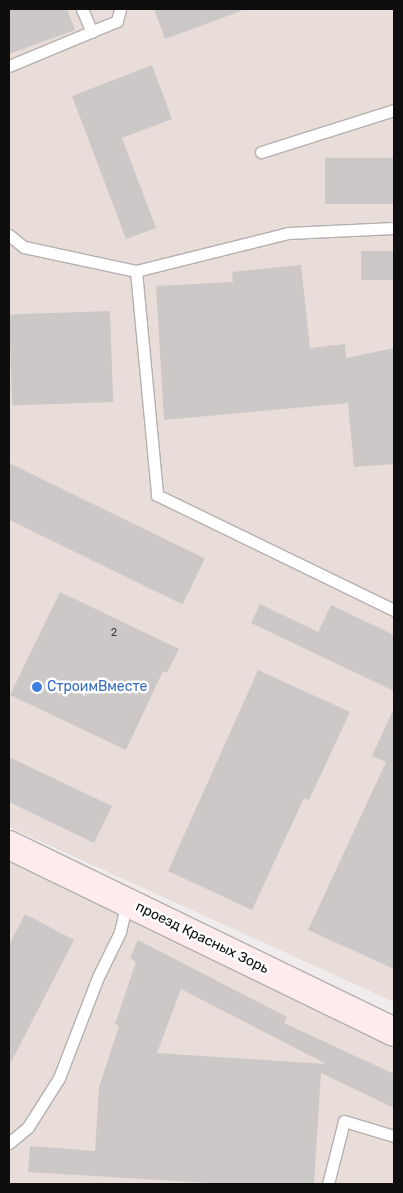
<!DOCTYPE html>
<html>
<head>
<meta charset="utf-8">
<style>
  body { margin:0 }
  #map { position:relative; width:403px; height:1193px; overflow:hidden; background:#f0eceb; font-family:Rubik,sans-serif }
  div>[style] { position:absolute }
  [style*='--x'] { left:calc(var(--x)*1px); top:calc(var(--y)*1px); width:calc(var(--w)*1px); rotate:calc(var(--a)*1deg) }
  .built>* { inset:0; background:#e9ddd9 }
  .building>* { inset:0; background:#ccc8c7; transform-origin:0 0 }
  .roads { filter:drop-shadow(1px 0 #b3b0af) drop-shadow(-1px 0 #b3b0af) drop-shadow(0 1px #b3b0af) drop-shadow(0 -1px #b3b0af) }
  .lane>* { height:11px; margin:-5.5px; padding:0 5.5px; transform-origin:5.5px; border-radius:5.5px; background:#fff }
  .secondary>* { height:28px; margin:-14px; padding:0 14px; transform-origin:14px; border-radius:14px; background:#feebed }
  .dots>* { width:14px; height:14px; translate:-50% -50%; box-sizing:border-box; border:2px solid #fff; border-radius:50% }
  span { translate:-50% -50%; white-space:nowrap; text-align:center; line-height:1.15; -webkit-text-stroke:5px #fff; paint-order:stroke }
  .number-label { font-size:11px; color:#3e3c3c }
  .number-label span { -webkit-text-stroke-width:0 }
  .shop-label { font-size:14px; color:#366cbe }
  .left { translate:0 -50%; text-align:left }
  .street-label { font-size:14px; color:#0f0e0e }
  .frame { position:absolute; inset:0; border:10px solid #0f0e0e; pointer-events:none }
</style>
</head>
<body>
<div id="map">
  <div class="built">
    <i style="clip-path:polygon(9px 9px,394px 9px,394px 1002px,9px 827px)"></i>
    <i style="clip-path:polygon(9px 848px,394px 1034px,394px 1184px,9px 1184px)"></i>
  </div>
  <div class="building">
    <i style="clip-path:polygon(9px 9px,67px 9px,75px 30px,9px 54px)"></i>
    <i style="clip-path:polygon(154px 9px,240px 9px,241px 11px,165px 39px)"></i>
    <i style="clip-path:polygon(152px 65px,172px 119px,122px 138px,156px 228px,126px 239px,72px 96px)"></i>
    <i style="left:394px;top:158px;width:46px;height:69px;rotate:90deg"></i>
    <i style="left:394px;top:251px;width:29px;height:33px;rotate:90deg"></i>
    <i style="clip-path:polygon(301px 265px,310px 348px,345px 344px,346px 358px,394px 348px,394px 464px,354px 467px,348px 403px,164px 420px,156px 286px,233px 282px,232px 272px)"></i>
    <i style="left:110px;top:311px;width:91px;height:101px;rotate:88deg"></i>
    <i style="left:9px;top:463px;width:218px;height:51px;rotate:26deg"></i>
    <i style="clip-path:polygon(60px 592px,179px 649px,167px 673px,163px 671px,126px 750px,10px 695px)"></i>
    <i style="clip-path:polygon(260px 604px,318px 632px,331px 605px,394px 635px,394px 691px,251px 623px)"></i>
    <i style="clip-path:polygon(258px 670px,350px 712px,309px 800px,304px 798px,252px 910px,168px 871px)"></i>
    <i style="clip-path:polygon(394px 708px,394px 969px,308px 930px,386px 762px,372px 756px)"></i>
    <i style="clip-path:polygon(9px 757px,112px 806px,94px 843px,9px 802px)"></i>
    <i style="clip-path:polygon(25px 914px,74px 940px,9px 1066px,9px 945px)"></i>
    <i style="clip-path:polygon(evenodd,138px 940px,287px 1017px,284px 1023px,394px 1074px,394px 1108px,321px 1073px,314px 1184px,225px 1184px,28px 1172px,30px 1146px,95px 1151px,99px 1087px,119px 1026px,115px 1024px,136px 962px,130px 958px,138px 940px,181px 989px,276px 1038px,326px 1064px,157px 1053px,181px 989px)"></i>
  </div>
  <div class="roads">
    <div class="lane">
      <i style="--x:82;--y:9;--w:25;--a:67"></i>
      <i style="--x:9;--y:66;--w:117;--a:-22.6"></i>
      <i style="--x:117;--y:21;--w:12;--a:-76"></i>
      <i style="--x:261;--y:152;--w:139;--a:-17.5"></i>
      <i style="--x:9;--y:235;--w:19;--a:39"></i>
      <i style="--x:24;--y:247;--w:115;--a:12.1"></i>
      <i style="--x:136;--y:271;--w:157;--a:-14"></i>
      <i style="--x:288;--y:233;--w:106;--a:-2.7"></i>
      <i style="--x:136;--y:271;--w:225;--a:84.6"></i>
      <i style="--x:157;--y:495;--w:263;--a:25.9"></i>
      <i style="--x:9;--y:1143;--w:25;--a:-40"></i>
      <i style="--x:28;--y:1127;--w:58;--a:-57.7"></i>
      <i style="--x:59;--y:1078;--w:108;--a:-68.9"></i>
      <i style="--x:98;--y:977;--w:50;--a:-63.9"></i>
      <i style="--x:120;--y:932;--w:31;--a:-77"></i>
      <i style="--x:328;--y:1184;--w:65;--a:-75.7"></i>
      <i style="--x:344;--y:1121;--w:52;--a:16.7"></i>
    </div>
    <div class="secondary">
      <i style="--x:9;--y:845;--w:428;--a:25.9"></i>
    </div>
  </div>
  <div class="dots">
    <i style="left:37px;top:687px;background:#3f7fe0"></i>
  </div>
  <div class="number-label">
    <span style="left:114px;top:633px">2</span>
  </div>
  <div class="shop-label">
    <span class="left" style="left:47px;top:687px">СтроимВместе</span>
  </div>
  <div class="street-label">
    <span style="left:202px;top:938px;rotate:26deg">проезд Красных Зорь</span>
  </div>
  <div class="frame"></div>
</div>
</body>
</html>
